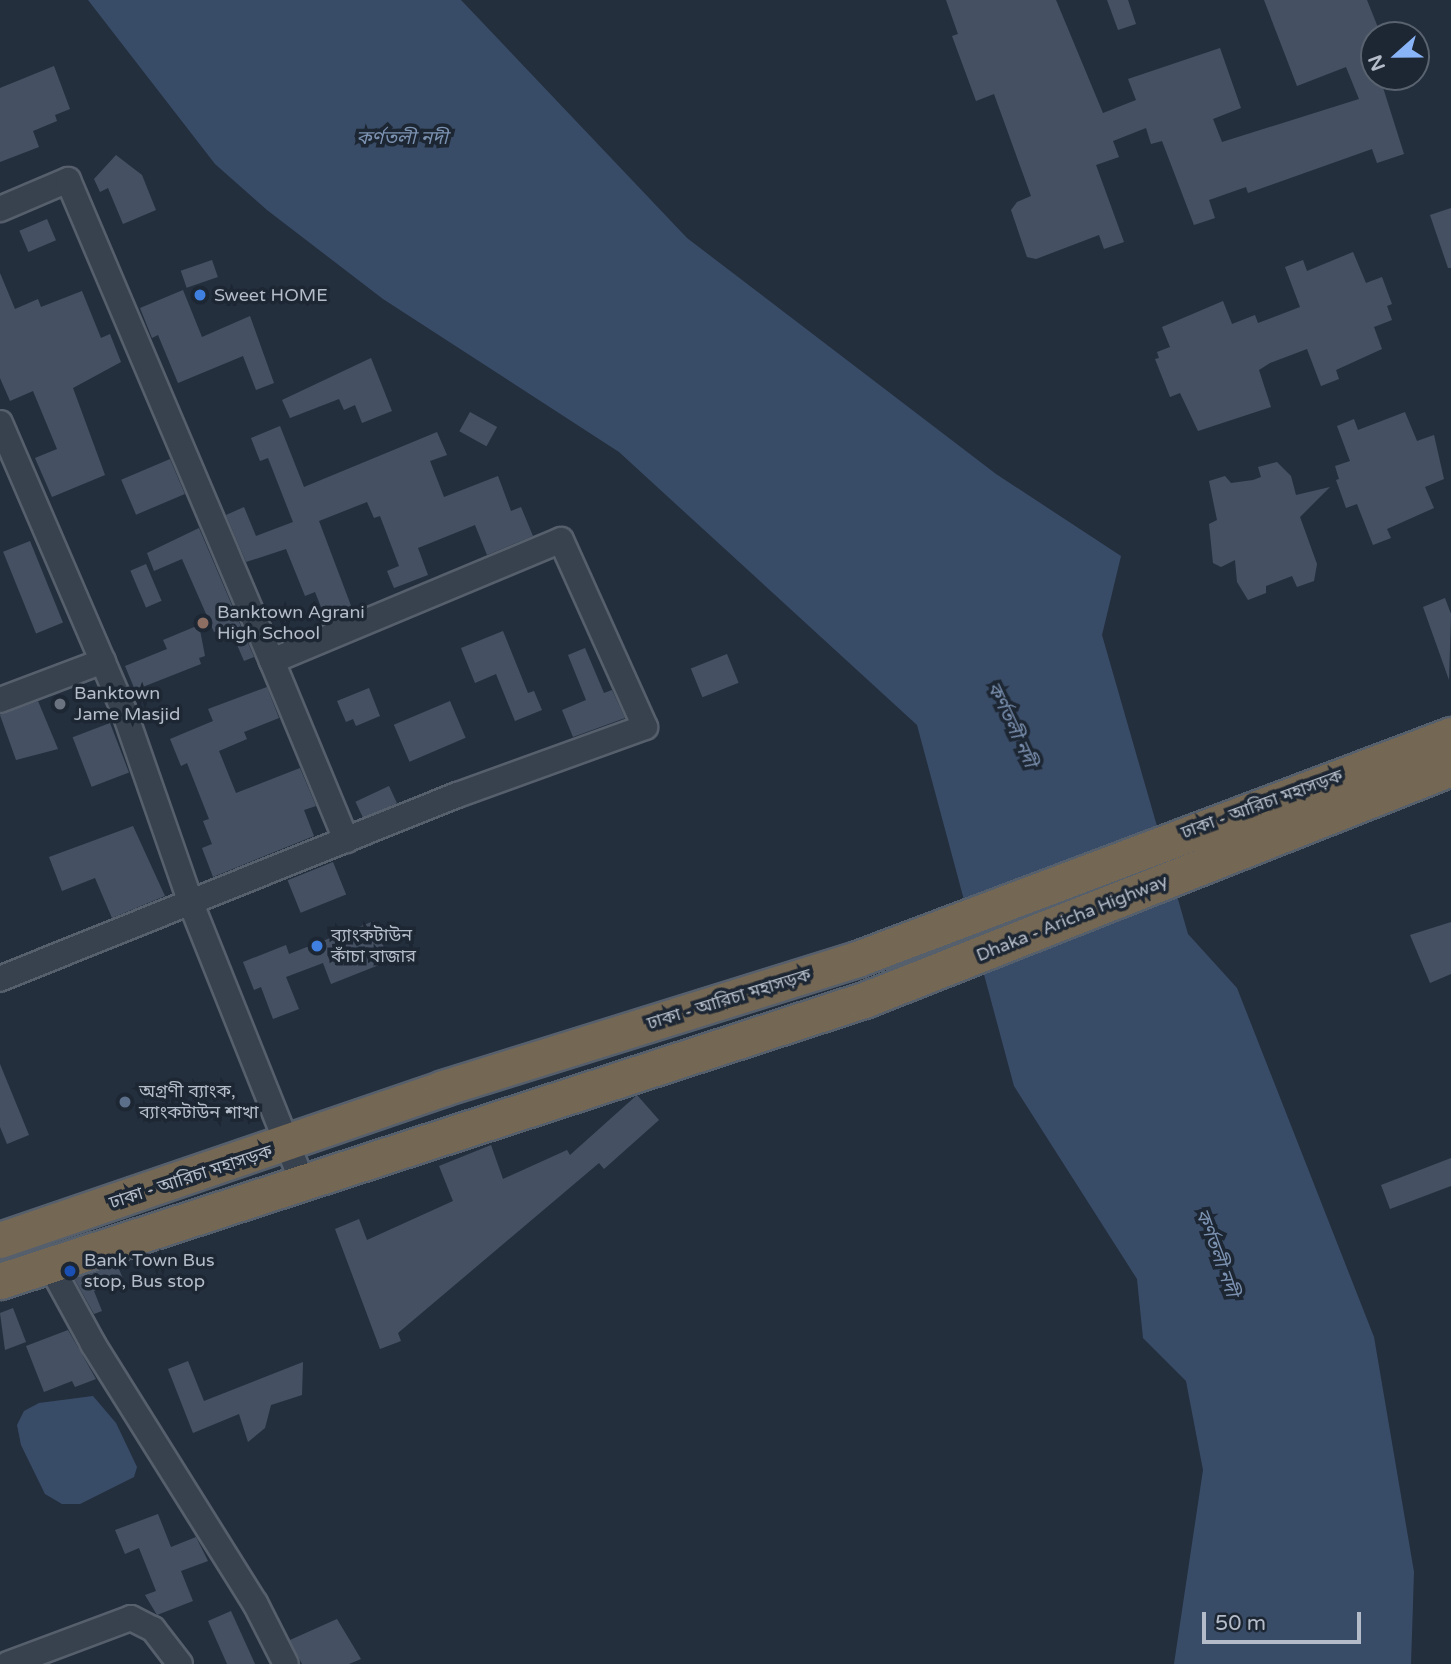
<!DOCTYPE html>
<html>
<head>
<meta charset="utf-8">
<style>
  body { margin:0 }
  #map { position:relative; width:1451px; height:1664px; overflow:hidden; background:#242f3e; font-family:"Varela Round","Noto Sans Bengali",sans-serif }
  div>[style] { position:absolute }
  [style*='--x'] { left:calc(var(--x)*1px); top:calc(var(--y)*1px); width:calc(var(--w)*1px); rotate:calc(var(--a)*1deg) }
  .water>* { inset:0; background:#394c67 }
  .building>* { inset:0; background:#455162; transform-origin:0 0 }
  .roads { filter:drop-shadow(2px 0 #565f6c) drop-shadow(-2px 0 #565f6c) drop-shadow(0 2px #565f6c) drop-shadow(0 -2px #565f6c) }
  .minor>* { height:24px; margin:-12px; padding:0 12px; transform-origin:12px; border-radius:12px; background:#38414e }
  .highway>* { height:35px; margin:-17.5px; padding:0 17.5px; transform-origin:17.5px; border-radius:17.5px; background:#746855 }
  .dots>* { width:19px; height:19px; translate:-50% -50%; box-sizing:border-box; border:4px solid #1d2633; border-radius:50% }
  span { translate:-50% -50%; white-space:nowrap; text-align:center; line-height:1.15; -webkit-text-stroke:7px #1d2633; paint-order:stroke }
  .poi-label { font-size:18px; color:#b4bcc9 }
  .left { translate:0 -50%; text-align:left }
  .street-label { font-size:18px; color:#b4bcc9 }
  .water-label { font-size:19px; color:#7c92b1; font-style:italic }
  .north { position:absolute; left:1360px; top:21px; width:70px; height:70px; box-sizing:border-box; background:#1d2633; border:2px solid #59626f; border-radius:50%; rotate:249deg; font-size:19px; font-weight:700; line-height:28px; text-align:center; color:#b4bcc9 }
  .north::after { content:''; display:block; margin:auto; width:24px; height:32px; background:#8ab4f8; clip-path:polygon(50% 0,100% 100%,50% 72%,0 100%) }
  .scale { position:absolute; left:1202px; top:1612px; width:159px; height:32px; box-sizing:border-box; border:4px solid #b4bcc9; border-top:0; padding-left:9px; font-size:21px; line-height:24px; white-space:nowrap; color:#b4bcc9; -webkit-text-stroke:5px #1d2633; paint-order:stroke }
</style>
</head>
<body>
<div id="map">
  <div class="water">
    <i style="clip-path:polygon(88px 0,461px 0,687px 238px,996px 474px,1121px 556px,1102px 635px,1188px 934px,1237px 988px,1374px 1337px,1414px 1572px,1411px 1664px,1174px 1664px,1203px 1470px,1186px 1381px,1143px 1338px,1137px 1279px,1014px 1086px,917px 725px,619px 452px,383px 299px,267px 210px,215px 164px)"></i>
    <i style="clip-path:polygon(93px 1396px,116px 1423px,137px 1467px,134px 1477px,80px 1504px,62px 1504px,45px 1494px,21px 1445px,17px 1425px,24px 1411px,39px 1403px)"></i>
  </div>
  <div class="building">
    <i style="clip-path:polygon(946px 0,1056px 0,1103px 113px,1136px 100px,1128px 79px,1220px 48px,1241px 108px,1213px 119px,1222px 142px,1359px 99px,1346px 67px,1297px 86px,1264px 0,1367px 0,1381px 35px,1374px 35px,1374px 79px,1380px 78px,1404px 154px,1377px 163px,1372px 149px,1248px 193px,1246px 187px,1209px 200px,1215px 218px,1194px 225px,1162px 141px,1151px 144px,1146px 128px,1113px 141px,1119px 157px,1096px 165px,1124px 242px,1104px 249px,1099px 235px,1036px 259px,1027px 257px,1011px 210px,1017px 202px,1031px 196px,994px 94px,976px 101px,952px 36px,958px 34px)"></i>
    <i style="clip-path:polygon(1107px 0,1128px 0,1136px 24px,1118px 30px)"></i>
    <i style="clip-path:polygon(54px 66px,70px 109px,55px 115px,57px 121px,33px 131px,39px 147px,0 162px,0 88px)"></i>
    <i style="clip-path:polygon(116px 155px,142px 175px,156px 210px,123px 224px,108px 188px,100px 192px,94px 179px)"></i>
    <i style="clip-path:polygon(1451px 208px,1451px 268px,1448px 268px,1430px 215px)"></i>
    <i style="left:47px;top:219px;width:23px;height:30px;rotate:67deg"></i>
    <i style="clip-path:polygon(1353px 252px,1366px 283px,1382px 277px,1392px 304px,1387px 306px,1392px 320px,1374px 327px,1382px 349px,1336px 370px,1339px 379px,1321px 386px,1307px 349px,1270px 363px,1259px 370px,1271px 407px,1198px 431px,1180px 393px,1170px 397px,1155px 359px,1159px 358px,1157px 352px,1170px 347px,1162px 327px,1223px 301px,1232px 324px,1255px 315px,1258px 323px,1300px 307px,1285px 267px,1303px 260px,1307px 271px)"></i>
    <i style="left:212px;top:260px;width:18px;height:33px;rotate:71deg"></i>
    <i style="clip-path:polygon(0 273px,15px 309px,38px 299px,41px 307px,82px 291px,101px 338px,110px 334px,121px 362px,73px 388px,105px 475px,52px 497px,35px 458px,57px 449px,33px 391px,10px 401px,0 378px)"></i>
    <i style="clip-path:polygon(183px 290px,202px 337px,250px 316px,274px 383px,256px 390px,243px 356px,178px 383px,158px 335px,152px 338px,140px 308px)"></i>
    <i style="clip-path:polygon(371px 358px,392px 411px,362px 423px,355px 405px,344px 410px,339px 399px,290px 418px,282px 400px)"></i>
    <i style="left:470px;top:412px;width:31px;height:22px;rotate:29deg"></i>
    <i style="clip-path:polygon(1405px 412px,1417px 441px,1434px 435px,1444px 479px,1425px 487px,1434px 508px,1387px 529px,1391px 538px,1373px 545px,1357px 504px,1346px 508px,1336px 480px,1339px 479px,1335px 466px,1350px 461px,1337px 426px,1354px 419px,1358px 430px)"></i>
    <i style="clip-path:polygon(280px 426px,304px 487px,437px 432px,447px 455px,430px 461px,444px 497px,498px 476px,511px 511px,521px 507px,533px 536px,487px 555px,475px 525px,418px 548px,428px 575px,394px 588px,387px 571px,399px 566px,380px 516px,374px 518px,367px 502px,319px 521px,353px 611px,327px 622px,315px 592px,305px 596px,286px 549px,246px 562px,226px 515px,244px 507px,256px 536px,293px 522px,268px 458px,260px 461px,251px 438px)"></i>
    <i style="left:170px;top:459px;width:38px;height:53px;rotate:67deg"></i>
    <i style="clip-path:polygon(1277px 462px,1291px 476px,1296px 495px,1330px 487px,1300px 517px,1317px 564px,1314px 581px,1297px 587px,1292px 576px,1266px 586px,1266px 593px,1248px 600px,1237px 582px,1235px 560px,1221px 567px,1213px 563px,1209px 524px,1217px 520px,1209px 481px,1225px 476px,1231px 483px,1253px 480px,1261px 477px,1258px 467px)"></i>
    <i style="clip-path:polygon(199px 528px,254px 657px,244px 661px,229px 626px,214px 632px,182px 559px,154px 571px,147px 553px)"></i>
    <i style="left:30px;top:541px;width:88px;height:29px;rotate:68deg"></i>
    <i style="left:146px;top:564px;width:40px;height:17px;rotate:67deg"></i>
    <i style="clip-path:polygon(1445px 598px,1451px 614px,1449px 680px,1423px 607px)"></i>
    <i style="clip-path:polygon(199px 625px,205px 656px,199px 658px,201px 664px,135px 690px,125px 666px,167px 649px,163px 640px)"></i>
    <i style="clip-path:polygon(503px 631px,528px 693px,534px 691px,542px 710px,515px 721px,496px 674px,475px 683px,461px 648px)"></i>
    <i style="clip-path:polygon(585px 648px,604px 693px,612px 690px,625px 718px,573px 737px,562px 710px,586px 700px,568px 655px)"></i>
    <i style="left:727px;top:654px;width:31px;height:39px;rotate:68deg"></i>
    <i style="clip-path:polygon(267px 687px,279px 718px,244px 732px,247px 739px,219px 751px,236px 793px,300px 768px,316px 806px,304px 810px,314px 836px,213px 877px,202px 848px,212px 844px,203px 821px,209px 819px,187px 763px,181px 766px,170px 739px,213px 721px,208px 709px)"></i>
    <i style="clip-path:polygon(369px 688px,380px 716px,356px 726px,353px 719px,346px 722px,337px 701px)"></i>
    <i style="clip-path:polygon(38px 701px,58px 749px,16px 760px,0 715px)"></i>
    <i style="left:450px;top:701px;width:40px;height:61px;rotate:67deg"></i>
    <i style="left:110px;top:723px;width:53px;height:40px;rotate:69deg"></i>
    <i style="left:389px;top:786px;width:19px;height:37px;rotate:65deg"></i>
    <i style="clip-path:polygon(133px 826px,165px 896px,112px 918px,95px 878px,62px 891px,49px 857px)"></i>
    <i style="left:333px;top:862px;width:35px;height:49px;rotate:68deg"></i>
    <i style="clip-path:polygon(374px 921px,389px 961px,331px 984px,323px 963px,286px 977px,299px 1009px,273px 1019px,261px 987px,254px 990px,243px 962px,286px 945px,289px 954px)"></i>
    <i style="clip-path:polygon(1451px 922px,1451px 974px,1430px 983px,1410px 935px)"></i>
    <i style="clip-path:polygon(0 1064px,29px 1135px,7px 1144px,0 1127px)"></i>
    <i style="clip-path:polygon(637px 1095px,659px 1120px,604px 1169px,599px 1163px,398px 1333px,401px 1341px,380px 1349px,335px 1229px,359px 1219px,367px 1240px,453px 1201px,439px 1166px,491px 1145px,503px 1179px,567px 1150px,570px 1155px)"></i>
    <i style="clip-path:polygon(1451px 1158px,1451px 1186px,1390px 1209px,1381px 1185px)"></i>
    <i style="clip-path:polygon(117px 1264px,123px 1279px,94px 1291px,102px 1311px,94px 1314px,74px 1278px)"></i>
    <i style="clip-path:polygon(13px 1308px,26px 1342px,5px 1350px,0 1313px)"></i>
    <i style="clip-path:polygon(68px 1330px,96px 1379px,75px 1387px,72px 1381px,44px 1392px,26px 1346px)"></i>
    <i style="clip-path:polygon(188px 1361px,204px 1401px,303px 1362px,302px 1395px,271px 1405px,265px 1428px,248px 1442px,239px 1414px,193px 1433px,168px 1369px)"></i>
    <i style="clip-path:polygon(158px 1514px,171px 1547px,196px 1537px,208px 1561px,181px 1571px,193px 1601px,157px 1615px,145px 1595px,156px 1591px,139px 1548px,125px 1554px,115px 1530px)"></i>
    <i style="clip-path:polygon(231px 1611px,255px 1664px,227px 1664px,208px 1621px)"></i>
    <i style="clip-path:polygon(337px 1619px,361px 1659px,349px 1664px,302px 1664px,290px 1640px)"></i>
  </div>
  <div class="roads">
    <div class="minor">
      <i style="--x:0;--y:209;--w:74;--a:-23.1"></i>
      <i style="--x:68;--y:180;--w:522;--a:67.02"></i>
      <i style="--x:272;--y:661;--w:313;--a:-22.7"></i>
      <i style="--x:561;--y:540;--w:205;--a:65.8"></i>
      <i style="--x:645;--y:727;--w:200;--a:160.1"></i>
      <i style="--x:457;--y:795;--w:493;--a:158.1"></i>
      <i style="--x:0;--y:423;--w:314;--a:66.7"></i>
      <i style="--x:124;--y:711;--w:201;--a:70.8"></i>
      <i style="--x:190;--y:901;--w:299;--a:68.2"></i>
      <i style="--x:272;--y:661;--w:194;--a:67.5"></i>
      <i style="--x:0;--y:700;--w:110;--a:-20.7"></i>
      <i style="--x:50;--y:1265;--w:90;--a:61.4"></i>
      <i style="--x:93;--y:1344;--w:305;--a:58"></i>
      <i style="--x:255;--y:1603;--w:68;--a:63.1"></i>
      <i style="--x:8;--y:1664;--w:131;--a:-20.5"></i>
      <i style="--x:131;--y:1618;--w:25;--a:27"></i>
      <i style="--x:153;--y:1629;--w:44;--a:52.4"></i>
    </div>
    <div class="highway">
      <i style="--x:0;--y:1240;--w:468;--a:-18.9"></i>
      <i style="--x:443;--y:1088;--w:434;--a:-17.3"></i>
      <i style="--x:857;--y:959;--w:635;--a:-20.66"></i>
      <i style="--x:0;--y:1281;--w:909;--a:-18.02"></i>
      <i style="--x:864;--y:1000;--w:631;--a:-21.57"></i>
    </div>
  </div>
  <div class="dots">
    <i style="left:200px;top:295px;background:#3f7fe0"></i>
    <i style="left:203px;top:623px;background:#8d6e63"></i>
    <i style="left:60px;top:704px;background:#6b7280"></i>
    <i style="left:317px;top:946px;background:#3f7fe0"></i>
    <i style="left:125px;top:1102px;background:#5c6f8a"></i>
    <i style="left:70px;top:1271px;background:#1a4fb4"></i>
  </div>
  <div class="poi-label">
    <span class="left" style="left:214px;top:295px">Sweet HOME</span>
    <span class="left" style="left:217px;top:623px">Banktown Agrani<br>High School</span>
    <span class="left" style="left:74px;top:704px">Banktown<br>Jame Masjid</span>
    <span class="left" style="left:331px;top:946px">ব্যাংকটাউন<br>কাঁচা বাজার</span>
    <span class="left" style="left:139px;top:1102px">অগ্রণী ব্যাংক,<br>ব্যাংকটাউন শাখা</span>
    <span class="left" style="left:84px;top:1271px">Bank Town Bus<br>stop, Bus stop</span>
  </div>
  <div class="street-label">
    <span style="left:1262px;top:804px;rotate:-20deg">ঢাকা - আরিচা মহাসড়ক</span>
    <span style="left:1072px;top:918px;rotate:-22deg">Dhaka - Aricha Highway</span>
    <span style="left:729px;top:999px;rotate:-17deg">ঢাকা - আরিচা মহাসড়ক</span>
    <span style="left:191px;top:1177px;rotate:-18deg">ঢাকা - আরিচা মহাসড়ক</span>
  </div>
  <div class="water-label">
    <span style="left:402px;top:139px">কর্ণতলী নদী</span>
    <span style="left:1011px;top:725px;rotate:65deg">কর্ণতলী নদী</span>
    <span style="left:1216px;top:1253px;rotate:70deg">কর্ণতলী নদী</span>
  </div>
  <div class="north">N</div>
  <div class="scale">50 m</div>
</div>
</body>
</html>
